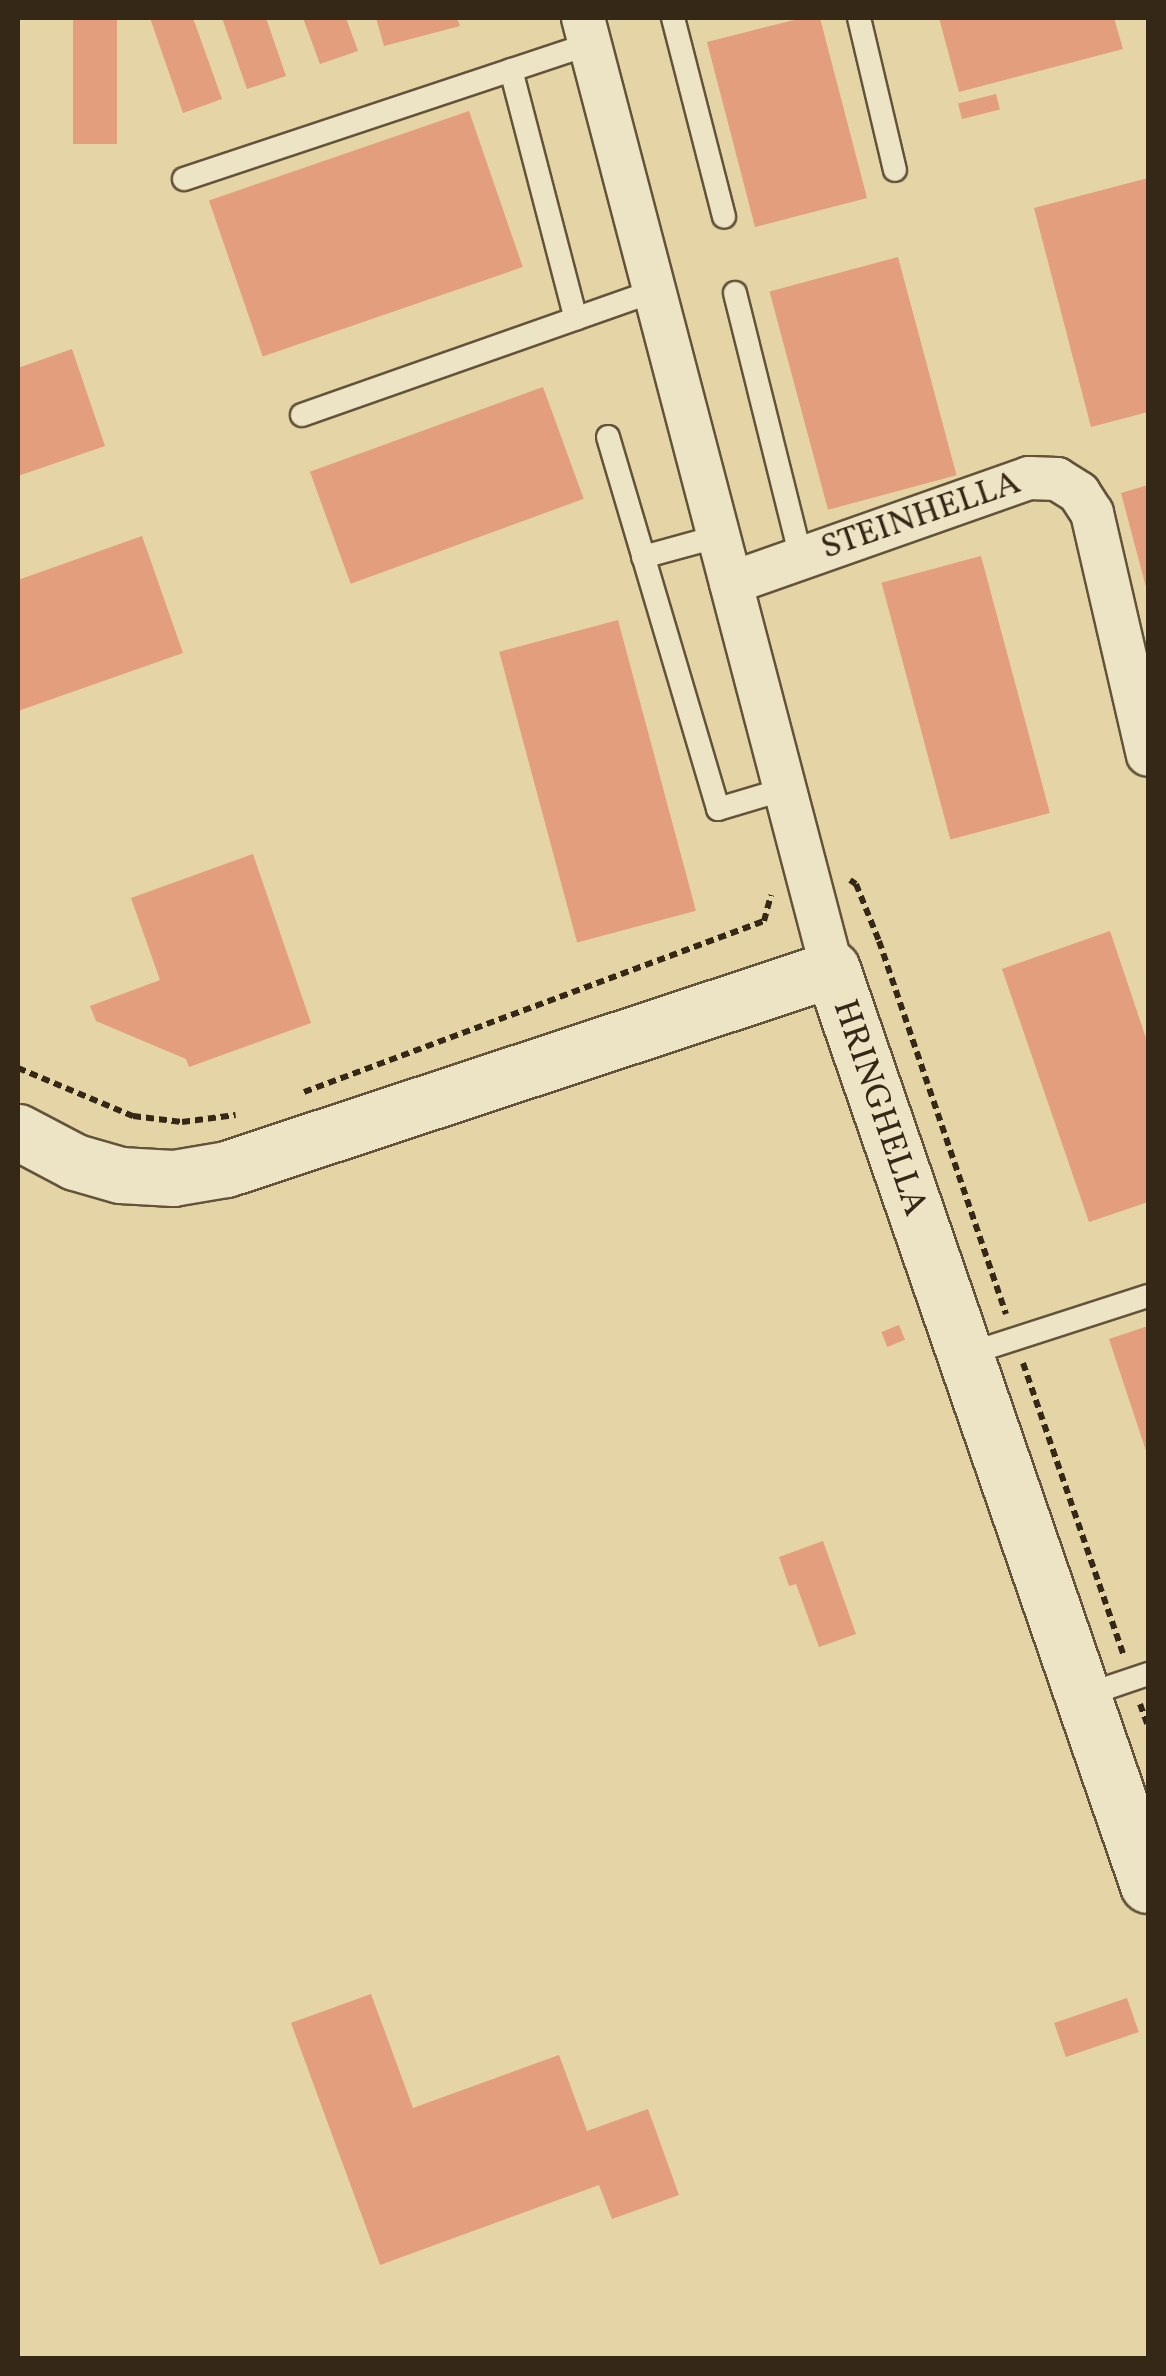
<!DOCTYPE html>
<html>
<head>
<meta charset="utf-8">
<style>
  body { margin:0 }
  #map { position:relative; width:1166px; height:2376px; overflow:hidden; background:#e4d4a6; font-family:Vollkorn,serif }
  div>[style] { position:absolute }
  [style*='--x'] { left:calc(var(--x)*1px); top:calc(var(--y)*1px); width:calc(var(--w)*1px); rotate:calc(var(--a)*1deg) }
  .building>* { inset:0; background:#e39e7d; transform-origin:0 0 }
  .path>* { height:6px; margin-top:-3px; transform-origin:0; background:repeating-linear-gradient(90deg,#362816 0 8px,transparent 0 13px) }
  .roads { filter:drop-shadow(2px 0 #62533a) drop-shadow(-2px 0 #62533a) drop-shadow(0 2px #62533a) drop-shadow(0 -2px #62533a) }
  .lane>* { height:22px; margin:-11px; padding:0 11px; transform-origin:11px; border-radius:11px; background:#ede3c5 }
  .street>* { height:42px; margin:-21px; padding:0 21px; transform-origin:21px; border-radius:21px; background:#ede3c5 }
  .secondary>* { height:55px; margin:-27.5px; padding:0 27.5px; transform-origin:27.5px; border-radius:27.5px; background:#ede3c5 }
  span { translate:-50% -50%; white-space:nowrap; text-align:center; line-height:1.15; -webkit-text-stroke:8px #ede3c5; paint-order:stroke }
  .street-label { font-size:35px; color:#362816 }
  .frame { position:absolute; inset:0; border:20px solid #362816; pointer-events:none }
</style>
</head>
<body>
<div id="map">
  <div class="building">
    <i style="left:73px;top:18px;width:44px;height:126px"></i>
    <i style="clip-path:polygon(150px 18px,193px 18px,222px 99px,183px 113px)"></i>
    <i style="clip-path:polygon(222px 18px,266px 18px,286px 76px,247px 89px)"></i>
    <i style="clip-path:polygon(303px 18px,346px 18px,358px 51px,320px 64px)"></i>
    <i style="clip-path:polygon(376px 18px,457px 18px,460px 26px,384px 46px)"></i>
    <i style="clip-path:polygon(802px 18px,820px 18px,867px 198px,755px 227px,707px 42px)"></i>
    <i style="clip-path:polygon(939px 18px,1114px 18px,1123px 49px,959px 92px)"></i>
    <i style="left:996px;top:94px;width:16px;height:39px;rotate:76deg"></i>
    <i style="left:469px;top:111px;width:165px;height:275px;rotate:71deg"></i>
    <i style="clip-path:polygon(1148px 178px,1148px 412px,1091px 427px,1034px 208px)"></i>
    <i style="left:898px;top:257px;width:226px;height:133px;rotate:75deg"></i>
    <i style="clip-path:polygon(72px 349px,105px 446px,18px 476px,18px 368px)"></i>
    <i style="left:543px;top:387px;width:119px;height:248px;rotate:70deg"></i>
    <i style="clip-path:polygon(1148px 485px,1148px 590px,1147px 591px,1121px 493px)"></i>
    <i style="clip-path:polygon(142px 536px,183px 653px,18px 711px,18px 580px)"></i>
    <i style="left:981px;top:556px;width:266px;height:103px;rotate:75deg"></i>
    <i style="left:618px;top:620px;width:301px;height:123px;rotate:75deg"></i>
    <i style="clip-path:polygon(253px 854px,311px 1023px,189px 1067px,186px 1059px,96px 1021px,90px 1006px,160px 980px,131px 898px)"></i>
    <i style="clip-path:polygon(1110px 931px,1148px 1044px,1148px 1202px,1089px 1222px,1002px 969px)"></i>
    <i style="left:899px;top:1325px;width:16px;height:19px;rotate:68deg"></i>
    <i style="clip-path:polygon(1148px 1326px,1148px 1457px,1109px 1339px)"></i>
    <i style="clip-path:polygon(823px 1541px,856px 1634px,819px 1647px,796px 1584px,789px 1586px,779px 1557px)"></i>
    <i style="clip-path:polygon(371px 1994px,413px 2108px,559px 2055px,587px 2131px,648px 2109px,679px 2195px,612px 2219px,599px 2185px,380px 2265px,291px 2023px)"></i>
    <i style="left:1127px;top:1998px;width:36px;height:77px;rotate:71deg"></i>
  </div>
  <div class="path">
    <i style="--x:850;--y:880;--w:7;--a:34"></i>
    <i style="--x:856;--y:884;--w:61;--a:68"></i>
    <i style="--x:879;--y:941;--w:394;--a:71.2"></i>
    <i style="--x:18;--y:1068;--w:125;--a:22.7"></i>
    <i style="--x:133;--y:1116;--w:49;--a:7"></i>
    <i style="--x:182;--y:1122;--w:54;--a:-7.4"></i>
    <i style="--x:304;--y:1092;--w:491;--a:-20.4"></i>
    <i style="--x:764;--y:921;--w:27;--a:-75"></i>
    <i style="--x:1023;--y:1363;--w:308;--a:71"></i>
    <i style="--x:1140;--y:1704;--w:23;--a:70"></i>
  </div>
  <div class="roads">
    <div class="lane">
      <i style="--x:673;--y:18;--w:205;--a:75.6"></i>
      <i style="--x:859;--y:18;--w:156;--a:76.7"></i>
      <i style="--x:511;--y:70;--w:257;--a:75.4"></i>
      <i style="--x:184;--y:179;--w:428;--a:-18.4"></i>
      <i style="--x:735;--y:293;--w:272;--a:76"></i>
      <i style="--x:302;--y:415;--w:374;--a:-19.4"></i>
      <i style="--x:608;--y:437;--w:388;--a:73.5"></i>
      <i style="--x:718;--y:809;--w:70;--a:-16.6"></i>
      <i style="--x:643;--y:557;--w:79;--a:-15.4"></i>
      <i style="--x:965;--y:1355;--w:192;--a:-17.9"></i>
      <i style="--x:1083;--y:1696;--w:69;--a:-18.7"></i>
    </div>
    <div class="street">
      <i style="--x:583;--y:18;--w:983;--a:75.33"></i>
      <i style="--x:731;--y:583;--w:316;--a:-19.4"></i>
      <i style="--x:1029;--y:478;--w:28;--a:2"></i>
      <i style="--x:1057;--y:479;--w:26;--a:32"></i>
      <i style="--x:1079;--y:493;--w:24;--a:57"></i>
      <i style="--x:1092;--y:513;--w:248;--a:77"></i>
    </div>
    <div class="secondary">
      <i style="--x:18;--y:1132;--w:64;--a:27.8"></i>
      <i style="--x:75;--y:1162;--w:47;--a:16.1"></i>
      <i style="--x:120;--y:1175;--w:53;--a:3.2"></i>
      <i style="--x:173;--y:1178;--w:54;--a:-9.6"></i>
      <i style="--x:226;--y:1169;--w:638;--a:-18.26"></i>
      <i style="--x:832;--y:969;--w:969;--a:70.97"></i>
    </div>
  </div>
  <div class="street-label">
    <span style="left:921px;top:516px;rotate:-19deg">STEINHELLA</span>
    <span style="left:879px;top:1108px;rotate:71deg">HRINGHELLA</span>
  </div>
  <div class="frame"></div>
</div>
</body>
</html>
